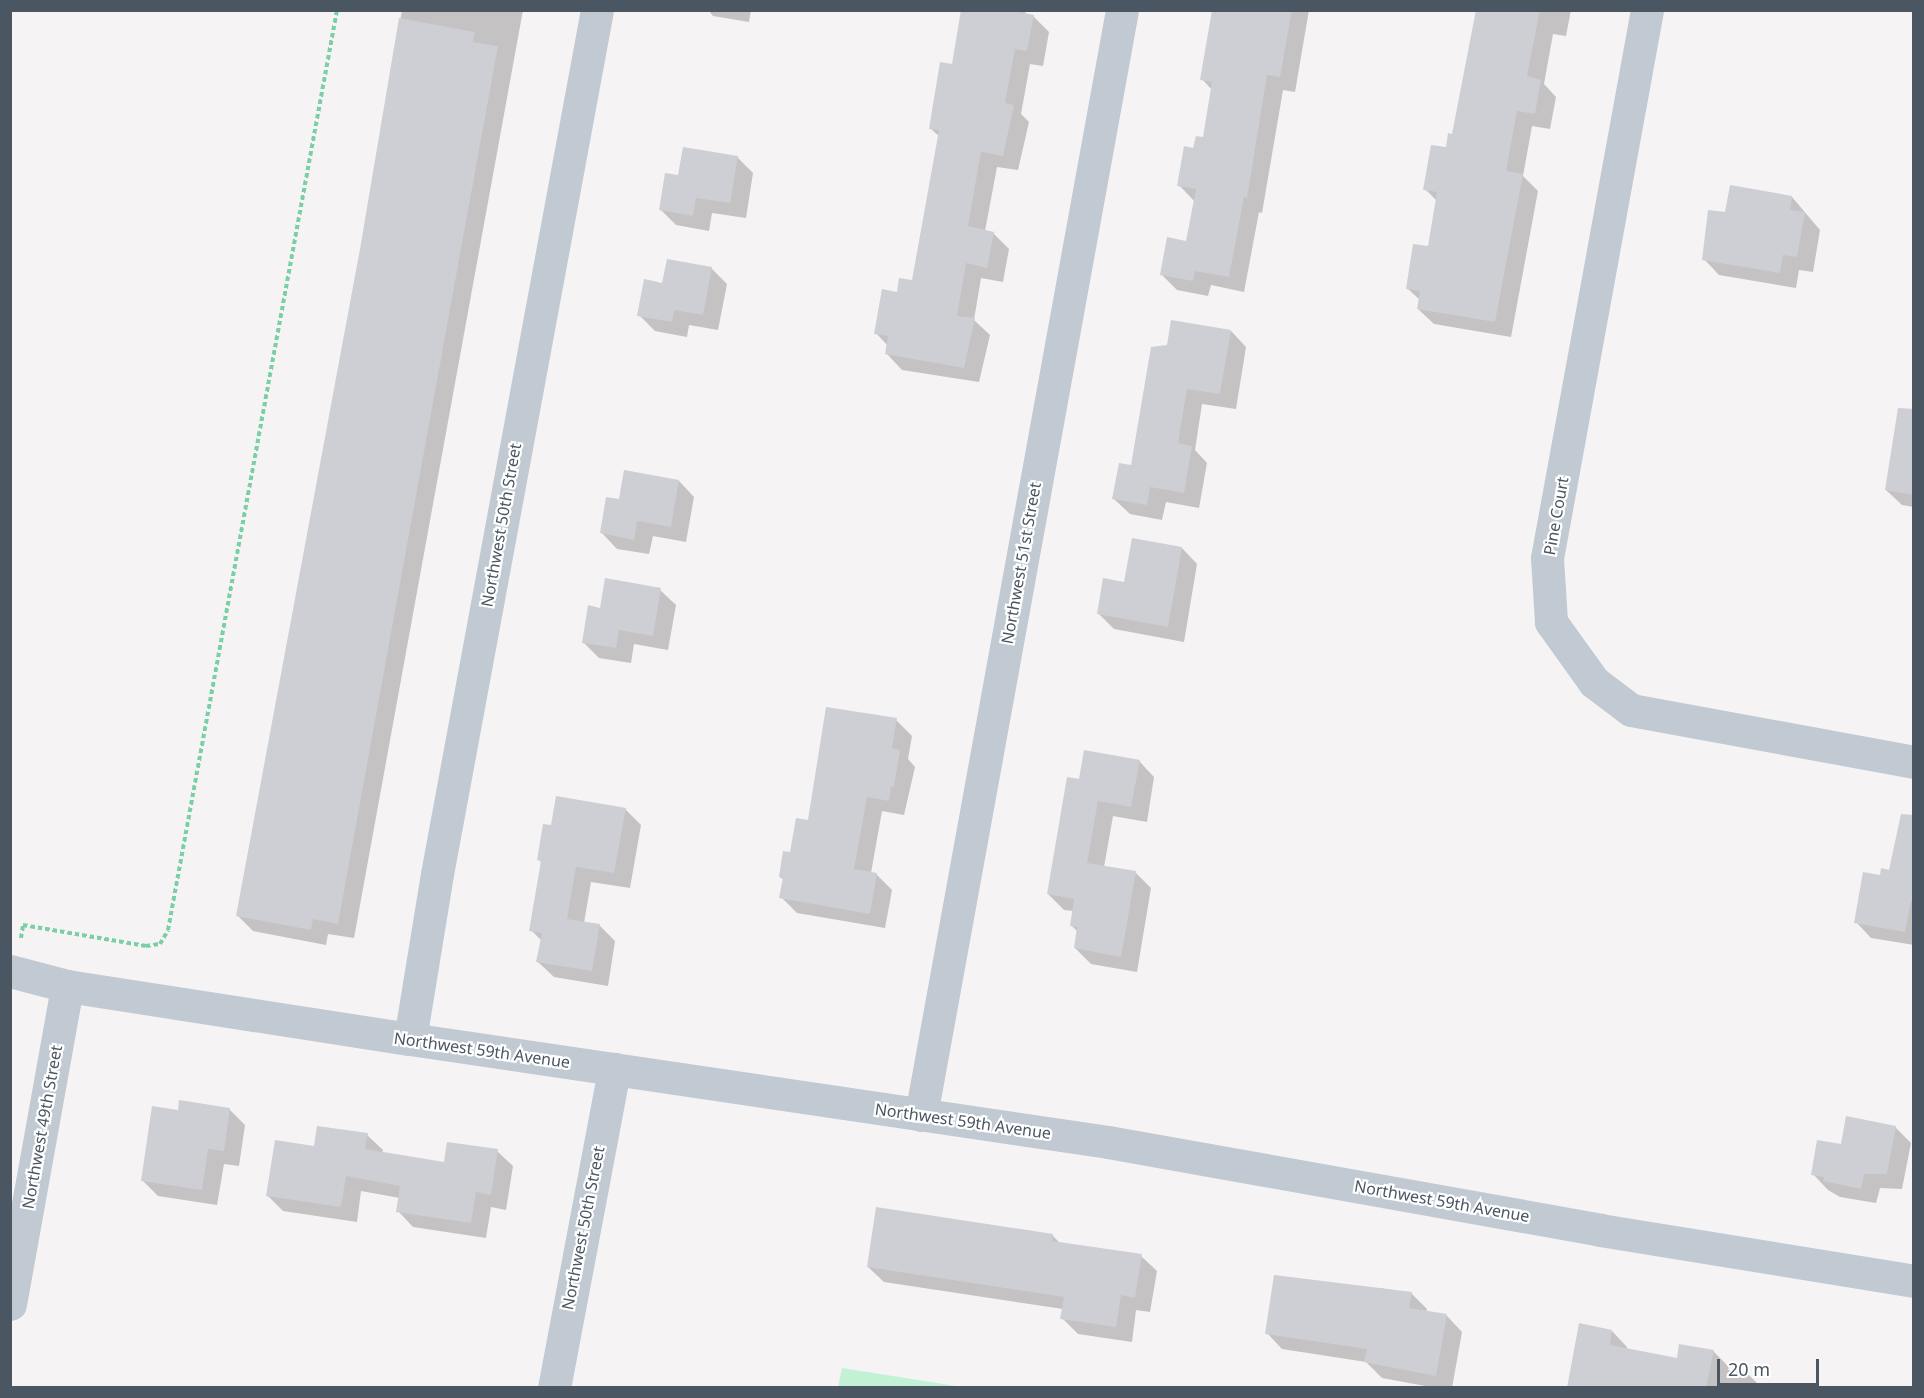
<!DOCTYPE html>
<html>
<head>
<meta charset="utf-8">
<style>
  body { margin:0 }
  #map { position:relative; width:1924px; height:1398px; overflow:hidden; background:#f5f3f3; font-family:"Noto Sans",sans-serif }
  div>[style] { position:absolute }
  [style*='--x'] { left:calc(var(--x)*1px); top:calc(var(--y)*1px); width:calc(var(--w)*1px); rotate:calc(var(--a)*1deg) }
  .green>* { inset:0; background:#c3f1d5 }
  .shadow>* { inset:0; background:#0003 }
  .building>* { inset:0; background:#cdcfd5 }
  .path>* { height:4px; margin-top:-2px; transform-origin:0; background:repeating-linear-gradient(90deg,#7ad0a6 0 4.5px,transparent 0 7.5px) }
  .street>* { height:33px; margin:-16.5px; padding:0 16.5px; transform-origin:16.5px; border-radius:16.5px; background:#c1cad2 }
  span { translate:-50% -50%; white-space:nowrap; text-align:center; line-height:1.15; -webkit-text-stroke:4.5px #fff; paint-order:stroke }
  .street-label { font-size:16px; color:#4a5661 }
  .frame { position:absolute; inset:0; border:12px solid #4a5661; pointer-events:none }
  .scale { position:absolute; left:1717px; top:1359px; width:102px; height:27px; box-sizing:border-box; border:3px solid #4a5661; border-top:0; padding-left:8px; font-size:18px; line-height:21px; white-space:nowrap; color:#4a5661; -webkit-text-stroke:4px #fff; paint-order:stroke }
</style>
</head>
<body>
<div id="map">
  <div class="green">
    <i style="clip-path:polygon(842px 1368px,962px 1387px,838px 1387px)"></i>
  </div>
  <div class="shadow">
    <i style="clip-path:polygon(402px 10px,523px 10px,354px 938px,328px 934px,326px 945px,253px 931px,237px 915px,361px 249px)"></i>
    <i style="clip-path:polygon(708px 10px,751px 10px,749px 22px,713px 16px)"></i>
    <i style="clip-path:polygon(963px 10px,1026px 10px,1025px 15px,1033px 16px,1049px 32px,1043px 66px,1030px 64px,1021px 114px,1029px 122px,1018px 170px,997px 167px,985px 231px,993px 233px,1009px 249px,1003px 282px,981px 278px,974px 320px,990px 335px,979px 382px,902px 370px,887px 354px,888px 346px,876px 333px,898px 293px,913px 282px,940px 137px,930px 128px,953px 65px)"></i>
    <i style="clip-path:polygon(1214px 10px,1309px 10px,1295px 92px,1283px 90px,1262px 213px,1259px 212px,1244px 292px,1211px 285px,1208px 296px,1177px 290px,1161px 274px,1187px 243px,1195px 202px,1179px 185px,1195px 150px,1204px 139px,1212px 90px,1202px 79px)"></i>
    <i style="clip-path:polygon(1477px 10px,1571px 10px,1566px 36px,1553px 34px,1544px 84px,1556px 97px,1550px 129px,1532px 126px,1523px 176px,1538px 191px,1511px 337px,1434px 324px,1418px 309px,1420px 300px,1407px 288px,1429px 248px,1437px 201px,1425px 189px,1453px 136px)"></i>
    <i style="clip-path:polygon(737px 157px,753px 173px,746px 218px,712px 213px,709px 231px,676px 225px,661px 210px,679px 177px)"></i>
    <i style="clip-path:polygon(1792px 197px,1820px 230px,1813px 272px,1799px 270px,1796px 288px,1719px 275px,1704px 259px,1726px 214px)"></i>
    <i style="clip-path:polygon(711px 268px,727px 284px,718px 330px,689px 325px,687px 337px,655px 331px,639px 315px,664px 284px)"></i>
    <i style="clip-path:polygon(1231px 331px,1246px 347px,1236px 409px,1202px 404px,1195px 450px,1207px 463px,1199px 508px,1166px 502px,1162px 520px,1130px 514px,1114px 499px,1132px 467px,1168px 347px)"></i>
    <i style="clip-path:polygon(1914px 446px,1914px 507px,1902px 505px,1886px 490px)"></i>
    <i style="clip-path:polygon(679px 481px,694px 497px,686px 542px,653px 536px,649px 554px,617px 549px,602px 533px,620px 500px)"></i>
    <i style="clip-path:polygon(1182px 548px,1197px 564px,1184px 642px,1114px 629px,1099px 614px,1126px 584px)"></i>
    <i style="clip-path:polygon(660px 590px,676px 605px,668px 650px,634px 644px,631px 663px,599px 658px,583px 642px,601px 609px)"></i>
    <i style="clip-path:polygon(896px 720px,912px 736px,908px 759px,915px 767px,904px 815px,882px 811px,871px 873px,876px 874px,892px 890px,885px 928px,797px 913px,781px 897px,784px 880px,780px 877px,791px 854px)"></i>
    <i style="clip-path:polygon(1139px 761px,1154px 777px,1147px 822px,1113px 816px,1104px 867px,1136px 873px,1151px 888px,1137px 972px,1091px 964px,1075px 948px,1078px 932px,1071px 925px,1074px 911px,1064px 910px,1048px 894px,1080px 781px)"></i>
    <i style="clip-path:polygon(625px 809px,641px 825px,630px 888px,591px 882px,584px 923px,599px 925px,615px 941px,608px 986px,554px 977px,538px 962px,542px 941px,531px 930px,542px 863px,539px 860px,552px 827px)"></i>
    <i style="clip-path:polygon(1914px 863px,1914px 945px,1871px 938px,1856px 922px,1881px 877px)"></i>
    <i style="clip-path:polygon(229px 1109px,245px 1125px,239px 1166px,224px 1164px,217px 1205px,158px 1196px,142px 1180px,179px 1112px)"></i>
    <i style="clip-path:polygon(1895px 1127px,1911px 1143px,1902px 1189px,1880px 1188px,1876px 1203px,1840px 1197px,1828px 1190px,1813px 1174px)"></i>
    <i style="clip-path:polygon(367px 1135px,383px 1150px,382px 1153px,446px 1164px,497px 1151px,513px 1166px,506px 1210px,491px 1207px,486px 1238px,413px 1227px,398px 1211px,400px 1198px,361px 1191px,357px 1222px,283px 1211px,267px 1195px,315px 1148px)"></i>
    <i style="clip-path:polygon(1052px 1235px,1060px 1243px,1141px 1256px,1157px 1271px,1150px 1312px,1136px 1310px,1132px 1342px,1078px 1334px,1062px 1318px,1063px 1309px,884px 1282px,868px 1267px)"></i>
    <i style="clip-path:polygon(1379px 1288px,1411px 1293px,1427px 1309px,1426px 1312px,1447px 1316px,1462px 1332px,1452px 1388px,1436px 1388px,1382px 1378px,1366px 1362px,1282px 1349px,1267px 1333px,1379px 1291px)"></i>
    <i style="clip-path:polygon(1612px 1331px,1627px 1347px,1627px 1350px,1678px 1359px,1713px 1351px,1729px 1367px,1728px 1370px,1748px 1374px,1762px 1388px,1569px 1388px)"></i>
  </div>
  <div class="building">
    <i style="clip-path:polygon(961px 10px,1008px 10px,1034px 15px,1027px 51px,1015px 49px,1005px 103px,1014px 105px,1003px 156px,981px 152px,968px 226px,994px 232px,987px 268px,966px 263px,957px 316px,975px 318px,964px 368px,885px 354px,888px 336px,874px 334px,882px 289px,897px 292px,899px 278px,912px 280px,939px 130px,929px 129px,940px 62px,952px 64px)"></i>
    <i style="clip-path:polygon(1212px 10px,1292px 10px,1280px 77px,1267px 75px,1247px 198px,1244px 197px,1229px 277px,1195px 271px,1193px 281px,1160px 275px,1167px 237px,1186px 241px,1196px 189px,1177px 186px,1184px 146px,1193px 148px,1196px 136px,1203px 137px,1212px 82px,1200px 80px)"></i>
    <i style="clip-path:polygon(1476px 10px,1540px 10px,1527px 76px,1541px 80px,1535px 114px,1517px 111px,1506px 171px,1523px 174px,1495px 322px,1417px 309px,1420px 291px,1406px 289px,1413px 244px,1428px 246px,1437px 192px,1423px 190px,1431px 145px,1446px 147px,1448px 133px,1452px 134px)"></i>
    <i style="clip-path:polygon(399px 18px,475px 32px,473px 42px,498px 46px,338px 924px,313px 919px,311px 930px,236px 916px,360px 249px)"></i>
    <i style="clip-path:polygon(683px 147px,738px 156px,730px 203px,696px 198px,693px 216px,659px 210px,665px 173px,678px 175px)"></i>
    <i style="clip-path:polygon(1730px 185px,1792px 196px,1790px 210px,1805px 212px,1797px 257px,1783px 255px,1780px 273px,1702px 260px,1708px 210px,1725px 212px)"></i>
    <i style="clip-path:polygon(667px 259px,712px 267px,703px 315px,674px 310px,672px 322px,637px 316px,644px 279px,662px 283px)"></i>
    <i style="clip-path:polygon(1171px 320px,1231px 330px,1220px 394px,1187px 389px,1178px 443px,1192px 446px,1184px 493px,1150px 487px,1147px 505px,1112px 499px,1119px 463px,1131px 465px,1151px 347px,1167px 345px)"></i>
    <i style="clip-path:polygon(1898px 408px,1914px 409px,1914px 495px,1885px 490px)"></i>
    <i style="clip-path:polygon(624px 470px,679px 480px,671px 527px,637px 521px,634px 540px,600px 533px,606px 497px,619px 499px)"></i>
    <i style="clip-path:polygon(1132px 538px,1182px 547px,1168px 627px,1097px 614px,1103px 578px,1124px 582px)"></i>
    <i style="clip-path:polygon(605px 578px,661px 588px,653px 636px,619px 630px,616px 648px,582px 643px,588px 605px,600px 608px)"></i>
    <i style="clip-path:polygon(826px 707px,897px 718px,892px 748px,900px 750px,894px 787px,891px 787px,889px 801px,867px 797px,854px 869px,877px 873px,870px 914px,779px 898px,783px 878px,779px 877px,783px 851px,790px 852px,796px 818px,808px 820px)"></i>
    <i style="clip-path:polygon(1084px 750px,1140px 760px,1131px 807px,1098px 801px,1087px 863px,1136px 871px,1121px 957px,1074px 948px,1077px 927px,1070px 926px,1074px 899px,1047px 894px,1067px 777px,1079px 779px)"></i>
    <i style="clip-path:polygon(556px 796px,626px 808px,614px 873px,576px 867px,567px 919px,600px 924px,592px 971px,536px 962px,542px 933px,529px 931px,541px 861px,537px 860px,543px 824px,551px 825px)"></i>
    <i style="clip-path:polygon(1901px 814px,1914px 815px,1914px 902px,1911px 901px,1905px 932px,1854px 923px,1863px 872px,1880px 875px,1881px 868px,1889px 870px)"></i>
    <i style="clip-path:polygon(179px 1100px,230px 1108px,224px 1151px,208px 1149px,202px 1190px,141px 1181px,152px 1106px,178px 1110px)"></i>
    <i style="clip-path:polygon(1846px 1116px,1896px 1126px,1887px 1174px,1864px 1174px,1861px 1189px,1823px 1181px,1824px 1177px,1811px 1175px,1817px 1140px,1841px 1144px)"></i>
    <i style="clip-path:polygon(317px 1126px,368px 1133px,365px 1149px,444px 1162px,447px 1142px,498px 1149px,491px 1195px,476px 1192px,471px 1223px,396px 1212px,400px 1186px,346px 1176px,341px 1207px,266px 1196px,275px 1140px,314px 1146px)"></i>
    <i style="clip-path:polygon(876px 1207px,1053px 1234px,1052px 1241px,1142px 1254px,1135px 1298px,1121px 1295px,1116px 1327px,1060px 1319px,1064px 1297px,867px 1267px)"></i>
    <i style="clip-path:polygon(1274px 1275px,1412px 1292px,1409px 1308px,1447px 1314px,1436px 1376px,1364px 1362px,1367px 1349px,1265px 1334px)"></i>
    <i style="clip-path:polygon(1579px 1323px,1612px 1330px,1610px 1345px,1677px 1358px,1679px 1344px,1714px 1350px,1706px 1388px,1567px 1388px)"></i>
  </div>
  <div class="path">
    <i style="--x:21;--y:938;--w:13;--a:-81"></i>
    <i style="--x:23;--y:925;--w:125;--a:9.7"></i>
    <i style="--x:146;--y:946;--w:14;--a:-8"></i>
    <i style="--x:160;--y:944;--w:16;--a:-60"></i>
    <i style="--x:168;--y:930;--w:935;--a:-79.59"></i>
  </div>
  <div class="street">
    <i style="--x:1647;--y:10;--w:557;--a:100.34"></i>
    <i style="--x:1547;--y:558;--w:64;--a:86.4"></i>
    <i style="--x:1551;--y:622;--w:74;--a:54.4"></i>
    <i style="--x:1594;--y:682;--w:46;--a:37.1"></i>
    <i style="--x:1631;--y:710;--w:288;--a:10.4"></i>
    <i style="--x:10;--y:971;--w:59;--a:14.7"></i>
    <i style="--x:67;--y:986;--w:347;--a:8.8"></i>
    <i style="--x:410;--y:1039;--w:706;--a:8.39"></i>
    <i style="--x:1108;--y:1142;--w:500;--a:10.1"></i>
    <i style="--x:1600;--y:1230;--w:318;--a:9.2"></i>
    <i style="--x:410;--y:1039;--w:167;--a:-80.7"></i>
    <i style="--x:437;--y:874;--w:879;--a:-79.51"></i>
    <i style="--x:921;--y:1115;--w:1123;--a:-79.69"></i>
    <i style="--x:10;--y:1304;--w:323;--a:-79.8"></i>
    <i style="--x:554;--y:1388;--w:325;--a:-79.3"></i>
  </div>
  <div class="street-label">
    <span style="left:1556px;top:516px;rotate:-80deg">Pine Court</span>
    <span style="left:501px;top:525px;rotate:-80deg">Northwest 50th Street</span>
    <span style="left:1021px;top:563px;rotate:-80deg">Northwest 51st Street</span>
    <span style="left:482px;top:1050px;rotate:8deg">Northwest 59th Avenue</span>
    <span style="left:963px;top:1121px;rotate:8deg">Northwest 59th Avenue</span>
    <span style="left:42px;top:1127px;rotate:-80deg">Northwest 49th Street</span>
    <span style="left:1442px;top:1201px;rotate:10deg">Northwest 59th Avenue</span>
    <span style="left:583px;top:1228px;rotate:-79deg">Northwest 50th Street</span>
  </div>
  <div class="frame"></div>
  <div class="scale">20 m</div>
</div>
</body>
</html>
